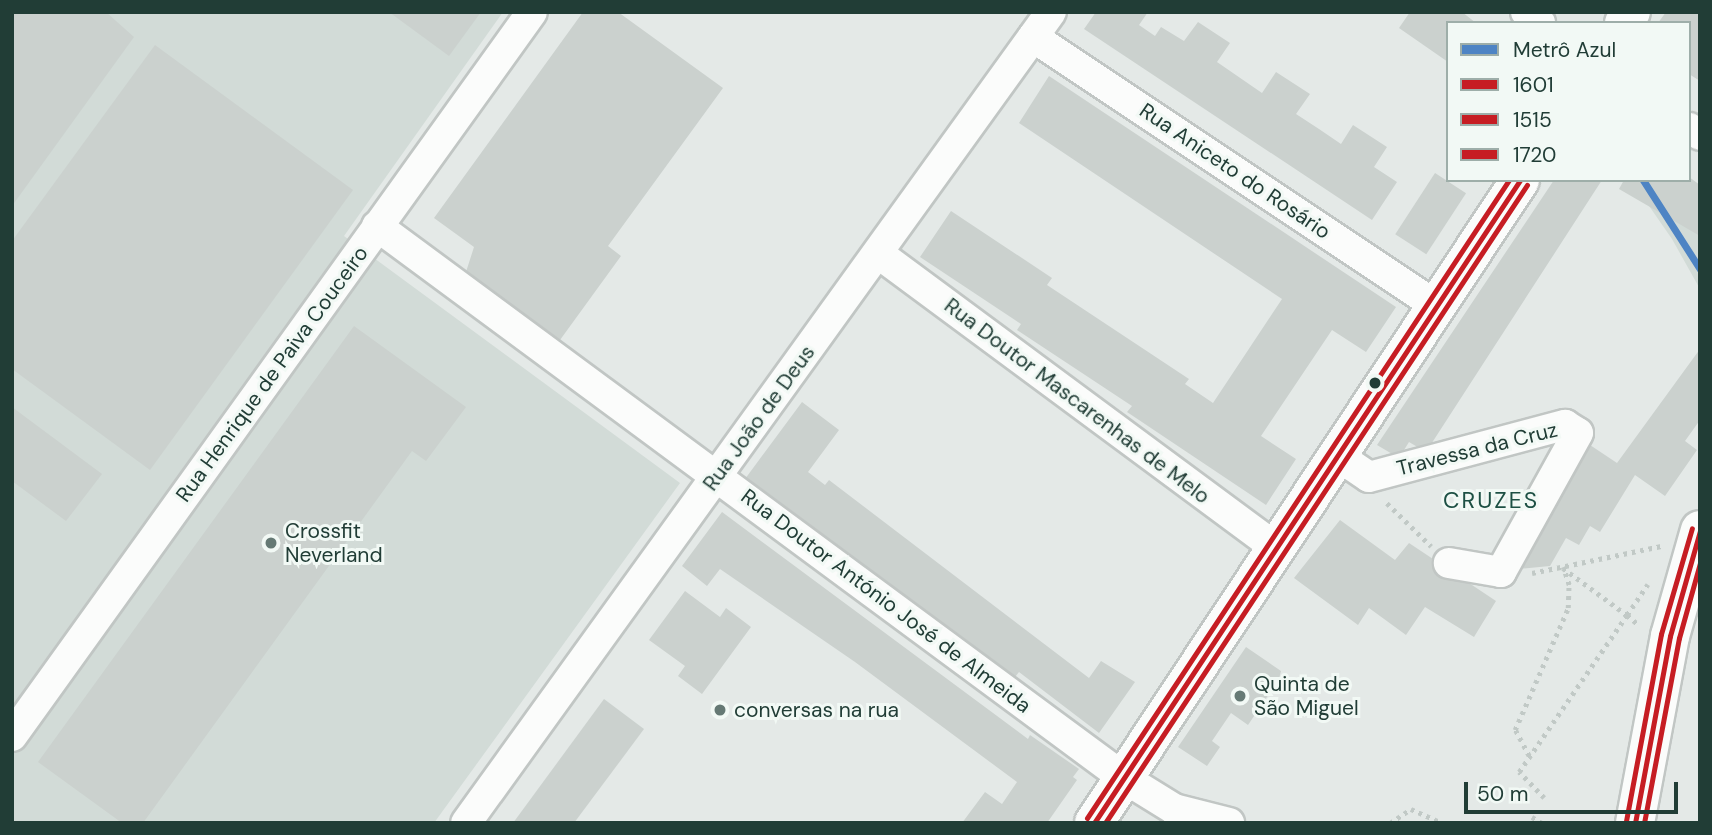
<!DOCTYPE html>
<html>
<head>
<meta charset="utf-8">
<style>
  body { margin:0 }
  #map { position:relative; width:1712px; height:835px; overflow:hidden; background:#e4e9e7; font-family:"DM Sans",sans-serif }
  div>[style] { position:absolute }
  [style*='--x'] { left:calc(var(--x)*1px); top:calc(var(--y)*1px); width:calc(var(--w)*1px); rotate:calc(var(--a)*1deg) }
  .built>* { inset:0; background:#d2dbd7 }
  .building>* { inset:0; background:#cbd1ce; transform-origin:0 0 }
  .path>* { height:4.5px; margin-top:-2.25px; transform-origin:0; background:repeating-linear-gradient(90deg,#c1c9c6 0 3.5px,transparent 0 8.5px) }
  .roads { filter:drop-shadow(2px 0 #c1c6c4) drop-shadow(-2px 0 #c1c6c4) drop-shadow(0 2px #c1c6c4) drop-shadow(0 -2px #c1c6c4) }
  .street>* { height:30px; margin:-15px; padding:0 15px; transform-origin:15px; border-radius:15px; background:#fbfcfb }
  .secondary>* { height:38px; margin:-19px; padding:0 19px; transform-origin:19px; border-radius:19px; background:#fbfcfb }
  .bus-1>* { height:5px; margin:-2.5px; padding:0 2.5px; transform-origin:2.5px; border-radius:2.5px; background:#c61d23 }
  .bus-2>* { height:5px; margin:-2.5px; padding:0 2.5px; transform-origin:2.5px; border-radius:2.5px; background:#c61d23 }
  .bus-3>* { height:5px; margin:-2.5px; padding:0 2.5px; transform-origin:2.5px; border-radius:2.5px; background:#c61d23 }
  .metro-1>* { height:7px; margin:-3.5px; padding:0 3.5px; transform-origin:3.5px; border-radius:3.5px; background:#4e84c4 }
  .dots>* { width:19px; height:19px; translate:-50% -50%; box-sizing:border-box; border:4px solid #f2f9f5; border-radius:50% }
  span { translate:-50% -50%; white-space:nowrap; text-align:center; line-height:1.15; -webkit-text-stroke:6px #f2f9f5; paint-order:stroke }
  .street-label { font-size:21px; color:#213d36 }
  .poi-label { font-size:21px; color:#213d36 }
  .left { translate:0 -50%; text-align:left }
  .neighbourhood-label { font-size:23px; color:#1d5044; letter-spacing:2px }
  .frame { position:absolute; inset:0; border:14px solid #213d36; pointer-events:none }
  .legend { position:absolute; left:1446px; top:21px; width:245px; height:161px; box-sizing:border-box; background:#f2f9f5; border:2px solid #9eaea9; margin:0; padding:9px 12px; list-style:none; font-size:21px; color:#213d36 }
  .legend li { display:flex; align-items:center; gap:14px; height:35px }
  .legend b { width:35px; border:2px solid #9eaea9 }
  .scale { position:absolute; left:1464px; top:782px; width:214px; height:32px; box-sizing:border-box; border:4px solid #213d36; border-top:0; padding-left:9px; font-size:21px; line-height:24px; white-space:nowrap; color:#213d36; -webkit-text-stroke:5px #f2f9f5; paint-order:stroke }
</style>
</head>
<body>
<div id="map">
  <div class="built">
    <i style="clip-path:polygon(12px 12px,503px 12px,344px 236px,680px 483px,434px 823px,12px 823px)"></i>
    <i style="clip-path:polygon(1631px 180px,1700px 212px,1700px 289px,1672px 239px)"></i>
  </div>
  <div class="building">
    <i style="clip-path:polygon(12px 12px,106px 12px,134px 37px,12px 206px)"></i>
    <i style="clip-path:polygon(389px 12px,481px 12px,449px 56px)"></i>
    <i style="clip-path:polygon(583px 12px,618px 12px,723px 88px,608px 246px,621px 256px,560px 340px,466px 272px,474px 247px,434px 218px)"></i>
    <i style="clip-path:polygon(1096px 12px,1148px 12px,1139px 25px,1155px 36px,1161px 27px,1184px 41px,1198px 22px,1230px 43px,1217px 62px,1262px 93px,1276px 72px,1310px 94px,1296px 114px,1319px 129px,1341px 144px,1353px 125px,1387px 147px,1374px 167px,1397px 182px,1372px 220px,1084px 29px)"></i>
    <i style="clip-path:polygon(1410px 12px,1462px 12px,1476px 23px,1448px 23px,1448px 62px,1399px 28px)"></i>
    <i style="clip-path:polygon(1666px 12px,1700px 12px,1700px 81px,1689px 74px,1689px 23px,1658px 23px)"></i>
    <i style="clip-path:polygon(155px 45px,353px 190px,150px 470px,12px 369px,12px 241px)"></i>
    <i style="clip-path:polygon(1049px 76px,1396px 307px,1366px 352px,1332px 330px,1261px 436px,1296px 459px,1266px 505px,1127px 412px,1132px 406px,1017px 330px,1021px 324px,920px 257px,951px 211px,1052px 278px,1047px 285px,1189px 379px,1185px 384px,1213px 403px,1282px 299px,1019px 123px)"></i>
    <i style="left:1435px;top:173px;width:37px;height:73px;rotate:33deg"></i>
    <i style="clip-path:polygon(1689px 177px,1700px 185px,1700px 236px,1619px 189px,1624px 180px)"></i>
    <i style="clip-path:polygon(1554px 180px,1602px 180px,1426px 452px,1409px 442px,1399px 458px,1377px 445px)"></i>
    <i style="clip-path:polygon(354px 326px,466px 407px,426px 461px,412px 451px,143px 823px,122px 823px,38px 762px)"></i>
    <i style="clip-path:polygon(1700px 349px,1700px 420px,1685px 441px,1697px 450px,1665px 496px,1635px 475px,1600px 532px,1590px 526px,1579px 545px,1566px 538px,1550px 566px,1518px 569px,1590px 445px,1617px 463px)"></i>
    <i style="clip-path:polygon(802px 402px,839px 430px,808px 472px,825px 485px,829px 480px,1089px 678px,1101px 661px,1135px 682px,1099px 733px,1019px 672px,1015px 677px,745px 479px)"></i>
    <i style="clip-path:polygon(12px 407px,102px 474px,66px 521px,12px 481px)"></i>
    <i style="clip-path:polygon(722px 512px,1028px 739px,1030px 735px,1079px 769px,1073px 777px,1077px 780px,1047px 823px,962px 823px,985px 792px,1002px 804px,1017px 782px,855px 662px,720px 569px,707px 586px,682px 566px)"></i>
    <i style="clip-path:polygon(1340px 520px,1395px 560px,1409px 543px,1496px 601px,1474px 637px,1425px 607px,1406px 635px,1369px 608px,1358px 625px,1294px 578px)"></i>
    <i style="clip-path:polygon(685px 591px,720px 617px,726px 608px,751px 627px,702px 694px,678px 676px,685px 666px,649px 640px)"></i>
    <i style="clip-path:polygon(1246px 647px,1281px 671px,1279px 679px,1248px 725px,1231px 713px,1212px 741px,1220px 747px,1207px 766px,1178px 747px)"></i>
    <i style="clip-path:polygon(604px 699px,644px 729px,618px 764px,574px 823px,513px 823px)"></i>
  </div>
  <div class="path">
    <i style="--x:1387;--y:503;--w:62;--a:44.3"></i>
    <i style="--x:1563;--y:568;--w:79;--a:36.3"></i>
    <i style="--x:1627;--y:615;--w:37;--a:-56"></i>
    <i style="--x:1532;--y:573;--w:132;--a:-11.8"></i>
    <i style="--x:1529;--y:756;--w:30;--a:-118"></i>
    <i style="--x:1515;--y:730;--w:133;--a:-66.5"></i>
    <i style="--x:1568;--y:608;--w:23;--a:-88"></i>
    <i style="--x:1569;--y:585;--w:19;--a:-108"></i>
    <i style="--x:1544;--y:798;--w:36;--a:-134"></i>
    <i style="--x:1519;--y:772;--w:191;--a:-55.5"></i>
    <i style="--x:1627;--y:615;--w:16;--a:40"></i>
    <i style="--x:1532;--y:817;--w:12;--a:31"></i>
    <i style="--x:1390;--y:823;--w:25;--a:-34"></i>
    <i style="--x:1411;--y:809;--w:35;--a:24"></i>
  </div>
  <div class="roads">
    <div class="street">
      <i style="--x:1526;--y:12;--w:18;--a:38"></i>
      <i style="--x:1033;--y:37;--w:485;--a:33.7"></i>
      <i style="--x:1689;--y:128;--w:13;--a:32"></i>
      <i style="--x:377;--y:226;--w:929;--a:36.46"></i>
      <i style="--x:1124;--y:778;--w:59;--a:31.8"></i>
      <i style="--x:1174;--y:809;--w:57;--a:14.3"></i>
      <i style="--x:879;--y:254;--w:494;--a:36.5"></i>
      <i style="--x:1338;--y:456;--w:37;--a:34"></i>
      <i style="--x:1369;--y:477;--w:203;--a:-14.9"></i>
      <i style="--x:1565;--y:425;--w:15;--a:32"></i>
      <i style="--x:1578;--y:433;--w:159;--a:119"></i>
      <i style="--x:1501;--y:572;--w:53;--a:-170.2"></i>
      <i style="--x:12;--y:736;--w:891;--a:-54.31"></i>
      <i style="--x:466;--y:823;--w:1000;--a:-54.2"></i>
    </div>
    <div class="secondary">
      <i style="--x:1624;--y:23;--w:13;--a:-58"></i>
      <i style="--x:1094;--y:823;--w:771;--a:-56.47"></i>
      <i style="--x:1635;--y:823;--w:190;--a:-79.4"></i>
      <i style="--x:1670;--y:636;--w:110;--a:-74.2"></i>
    </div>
  </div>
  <div class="bus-1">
    <i style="--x:1094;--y:823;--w:771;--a:-56.47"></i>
    <i style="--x:1635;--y:823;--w:190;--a:-79.4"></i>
    <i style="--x:1670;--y:636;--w:109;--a:-74.1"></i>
  </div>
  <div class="bus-2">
    <i style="--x:1105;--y:823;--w:765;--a:-56.52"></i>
    <i style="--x:1644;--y:823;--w:188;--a:-79.3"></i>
    <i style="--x:1679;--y:638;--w:78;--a:-74.4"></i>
  </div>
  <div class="bus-3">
    <i style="--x:1087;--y:818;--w:765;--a:-56.52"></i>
    <i style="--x:1626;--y:821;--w:190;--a:-79.4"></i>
    <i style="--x:1661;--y:634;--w:110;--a:-73.7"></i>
  </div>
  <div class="metro-1">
    <i style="--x:1643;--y:180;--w:106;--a:57.4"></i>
  </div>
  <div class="dots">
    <i style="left:1375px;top:383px;background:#213d36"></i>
    <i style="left:271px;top:543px;background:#657974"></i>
    <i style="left:1240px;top:696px;background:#657974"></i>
    <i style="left:720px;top:710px;background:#657974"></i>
  </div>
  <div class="street-label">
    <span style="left:1235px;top:171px;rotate:34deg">Rua Aniceto do Rosário</span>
    <span style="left:272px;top:374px;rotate:-54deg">Rua Henrique de Paiva Couceiro</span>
    <span style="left:1077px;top:401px;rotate:37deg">Rua Doutor Mascarenhas de Melo</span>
    <span style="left:759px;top:418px;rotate:-54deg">Rua João de Deus</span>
    <span style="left:1477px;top:449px;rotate:-14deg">Travessa da Cruz</span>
    <span style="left:886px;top:601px;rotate:37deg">Rua Doutor António José de Almeida</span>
  </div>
  <div class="poi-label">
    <span class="left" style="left:285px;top:543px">Crossfit<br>Neverland</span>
    <span class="left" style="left:1254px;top:696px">Quinta de<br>São Miguel</span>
    <span class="left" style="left:734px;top:710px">conversas na rua</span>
  </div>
  <div class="neighbourhood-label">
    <span style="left:1491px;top:500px">CRUZES</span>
  </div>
  <div class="frame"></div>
  <ul class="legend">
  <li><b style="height:9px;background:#4e84c4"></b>Metrô Azul</li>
  <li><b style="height:9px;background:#c61d23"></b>1601</li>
  <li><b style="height:9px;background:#c61d23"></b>1515</li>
  <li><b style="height:9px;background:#c61d23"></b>1720</li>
  </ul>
  <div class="scale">50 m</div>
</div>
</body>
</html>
